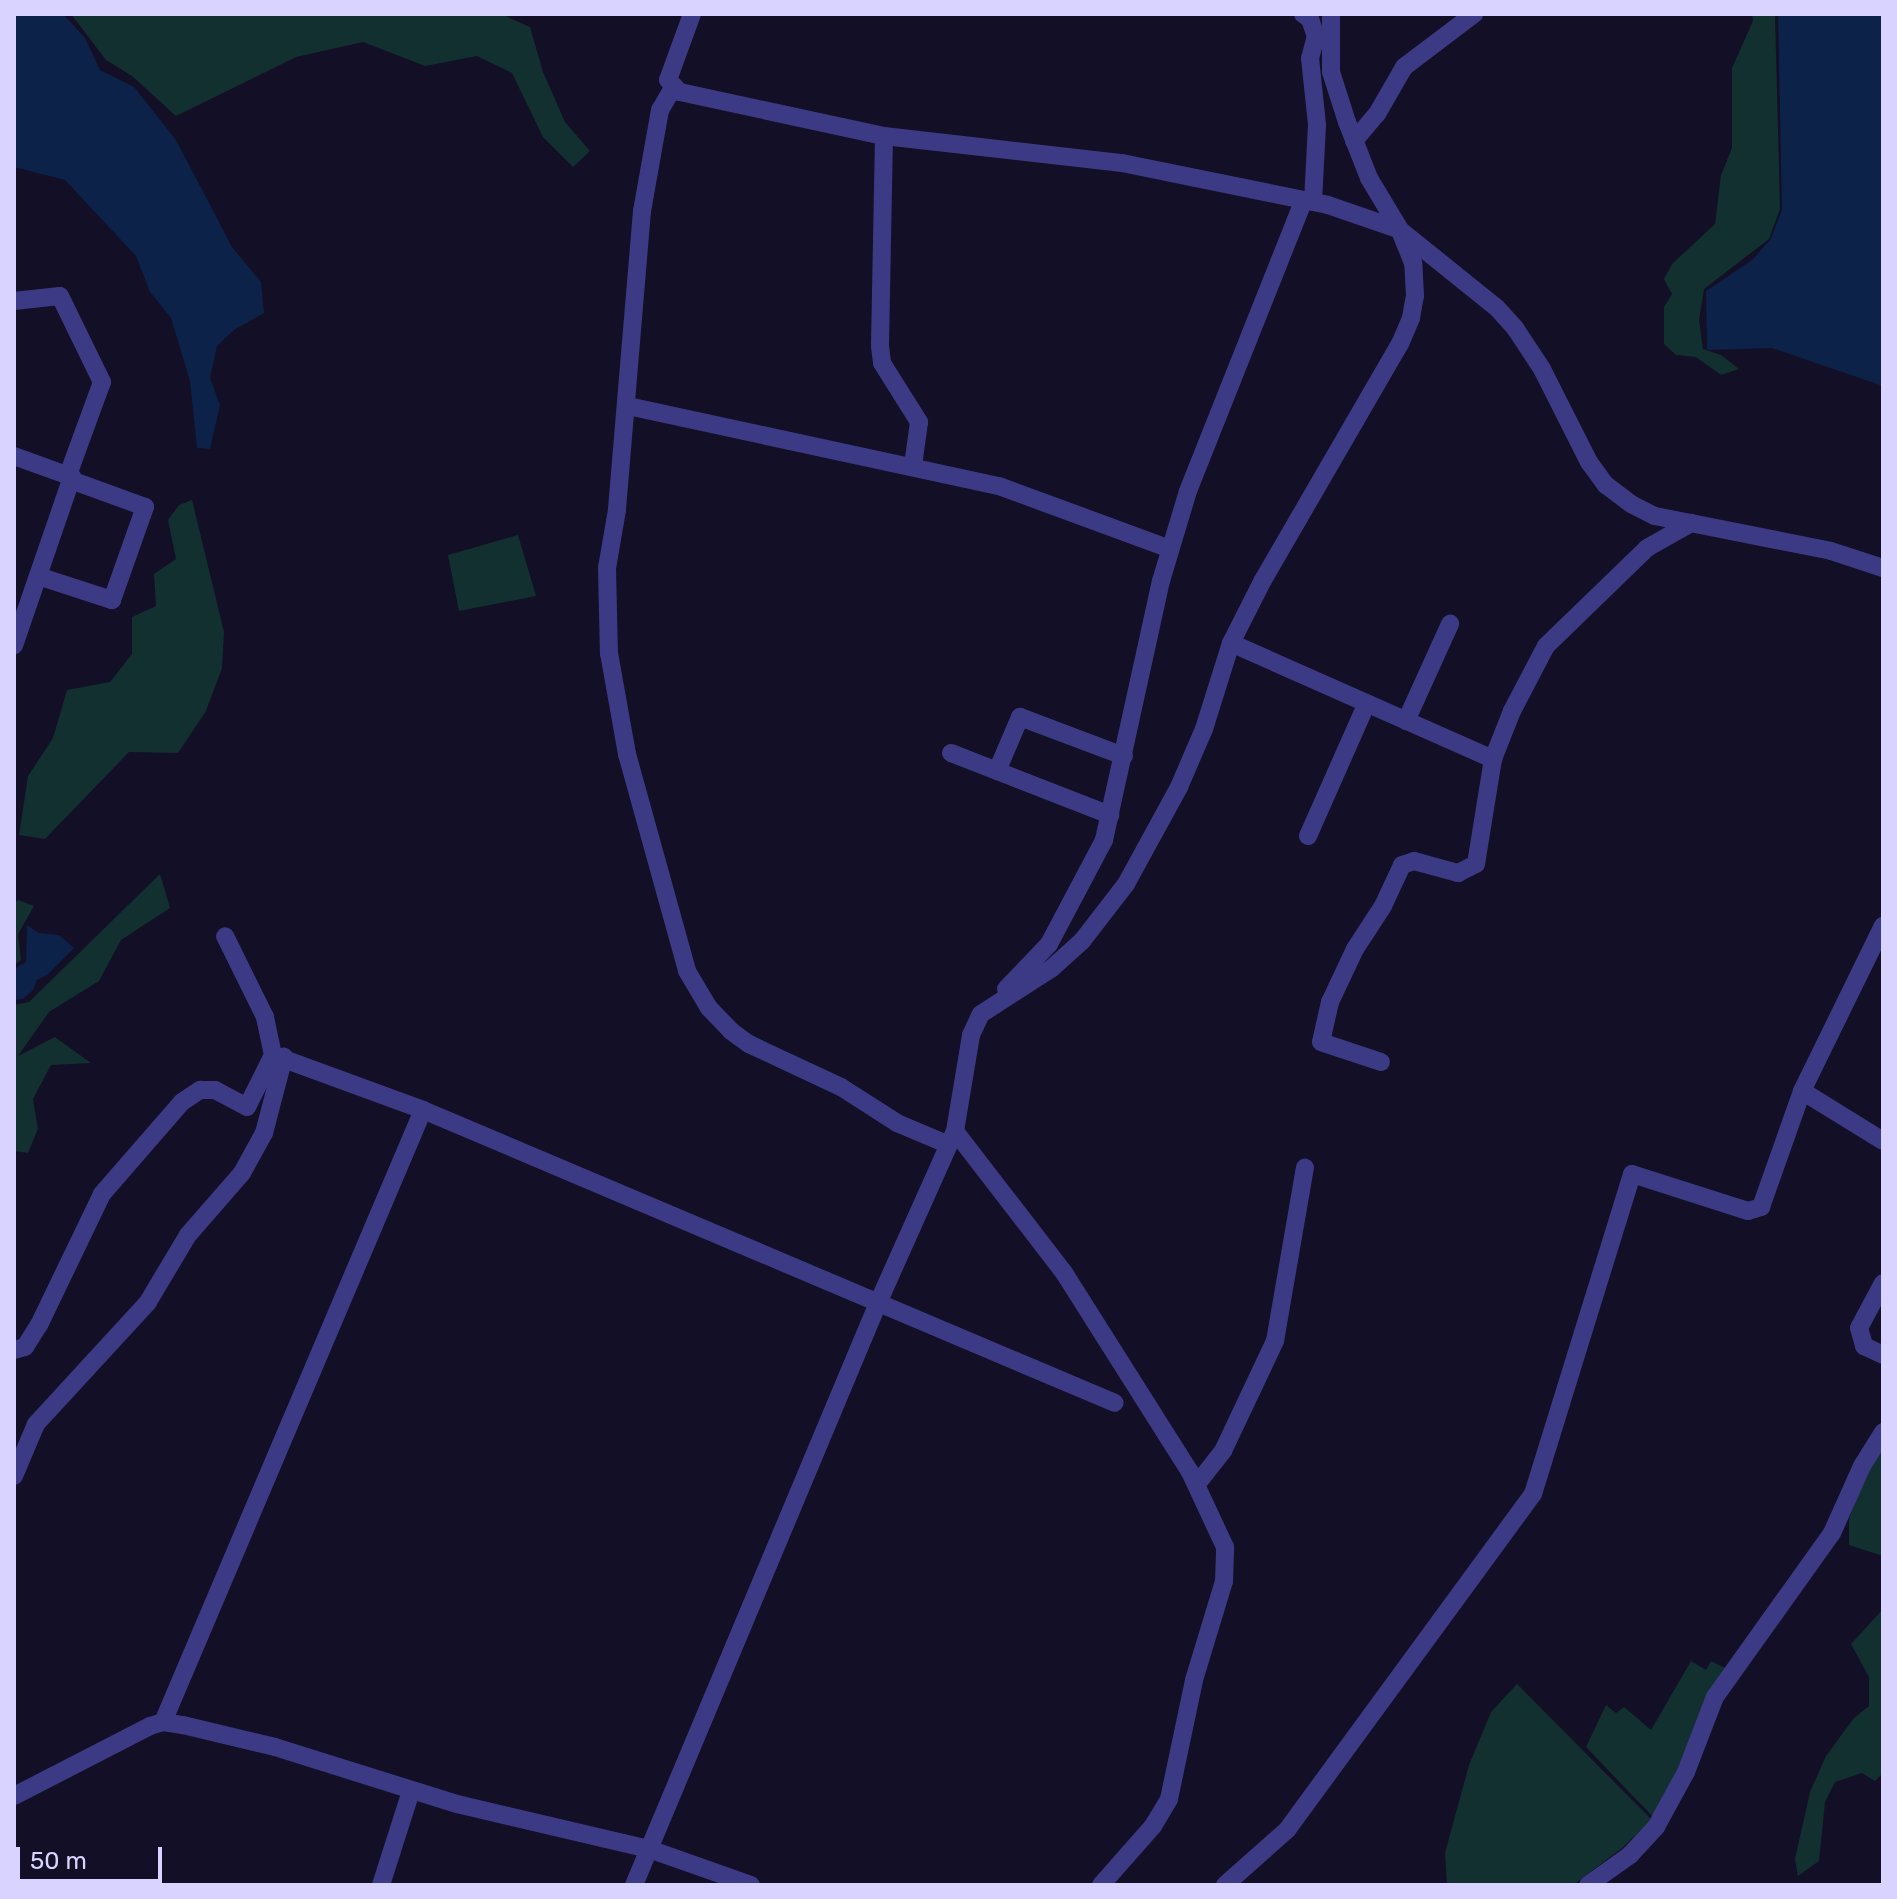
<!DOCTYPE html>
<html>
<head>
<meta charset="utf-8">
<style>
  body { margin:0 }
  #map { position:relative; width:1897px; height:1899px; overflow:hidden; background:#130f26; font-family:Rubik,sans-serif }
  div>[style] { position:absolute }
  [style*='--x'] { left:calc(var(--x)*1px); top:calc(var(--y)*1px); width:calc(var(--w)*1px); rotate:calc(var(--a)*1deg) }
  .green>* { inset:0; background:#12302f }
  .water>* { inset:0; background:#0c2248 }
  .minor>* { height:18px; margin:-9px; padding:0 9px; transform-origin:9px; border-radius:9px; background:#3d3a85 }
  span { translate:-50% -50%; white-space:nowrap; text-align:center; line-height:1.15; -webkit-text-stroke:7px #130f26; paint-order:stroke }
  .frame { position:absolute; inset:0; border:16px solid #d9d4ff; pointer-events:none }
  .scale { position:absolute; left:16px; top:1847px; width:146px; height:36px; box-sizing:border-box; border:4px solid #d9d4ff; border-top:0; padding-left:10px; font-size:24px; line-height:28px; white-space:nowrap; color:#d9d4ff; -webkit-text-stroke:6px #130f26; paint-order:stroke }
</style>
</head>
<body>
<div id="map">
  <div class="green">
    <i style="clip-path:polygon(71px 14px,501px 14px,530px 27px,543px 72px,565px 122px,590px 151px,573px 167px,543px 137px,512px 73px,477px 56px,425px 66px,363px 42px,296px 57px,176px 116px,132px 76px,106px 60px)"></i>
    <i style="clip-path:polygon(1752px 14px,1775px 14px,1780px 209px,1769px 239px,1704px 289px,1699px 320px,1703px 349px,1721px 355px,1739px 369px,1721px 375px,1696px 357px,1676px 355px,1664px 344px,1664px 307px,1672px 294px,1664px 279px,1672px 264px,1715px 224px,1721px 175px,1732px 148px,1732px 68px,1753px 21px)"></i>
    <i style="clip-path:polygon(192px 500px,224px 632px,222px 668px,206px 711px,178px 753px,129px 752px,45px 839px,19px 835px,28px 776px,53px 738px,67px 690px,110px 682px,132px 654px,132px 617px,156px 606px,154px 574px,176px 559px,168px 520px,179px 505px)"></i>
    <i style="clip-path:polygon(518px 535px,536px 596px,459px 611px,448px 555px)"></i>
    <i style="clip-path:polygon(160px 874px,170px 908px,121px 940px,99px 981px,49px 1012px,18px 1056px,55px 1037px,91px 1063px,51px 1065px,33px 1099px,38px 1129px,28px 1153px,14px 1151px,14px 1005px,29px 1002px)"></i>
    <i style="clip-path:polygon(18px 900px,34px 906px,18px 934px,21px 960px,14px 965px,14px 903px)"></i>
    <i style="clip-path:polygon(1883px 1448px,1883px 1556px,1849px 1545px,1849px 1519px,1868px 1465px)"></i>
    <i style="clip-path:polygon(1883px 1609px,1883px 1773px,1875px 1781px,1862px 1773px,1835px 1782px,1825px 1802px,1819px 1861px,1798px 1876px,1795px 1859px,1810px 1792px,1826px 1756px,1854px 1718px,1869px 1706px,1869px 1677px,1851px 1644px)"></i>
    <i style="clip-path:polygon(1691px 1661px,1706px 1670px,1711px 1661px,1725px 1668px,1654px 1818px,1586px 1747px,1606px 1705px,1616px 1713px,1624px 1707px,1651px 1730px)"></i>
    <i style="clip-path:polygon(1517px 1684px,1652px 1820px,1622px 1848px,1573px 1885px,1447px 1885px,1445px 1853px,1469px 1765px,1491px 1712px)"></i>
  </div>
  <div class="water">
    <i style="clip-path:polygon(14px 14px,63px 14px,85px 38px,100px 70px,134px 87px,176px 140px,232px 247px,261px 282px,264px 313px,234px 330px,217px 346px,210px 378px,220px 405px,210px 449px,197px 448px,190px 381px,171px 318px,150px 292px,136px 256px,65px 180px,14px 167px)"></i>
    <i style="clip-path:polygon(1778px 14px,1883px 14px,1883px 386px,1772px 348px,1707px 350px,1706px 291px,1752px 260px,1770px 240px,1782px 210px)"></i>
    <i style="clip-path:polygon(27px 925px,39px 933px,59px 935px,74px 948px,47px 975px,37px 980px,33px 990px,23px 999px,14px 1000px,14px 969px,26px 962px)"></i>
  </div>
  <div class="minor">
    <i style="--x:692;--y:14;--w:70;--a:110"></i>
    <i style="--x:668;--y:80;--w:17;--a:45"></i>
    <i style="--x:680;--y:92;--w:209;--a:12.2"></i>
    <i style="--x:884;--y:136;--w:240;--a:6.5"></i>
    <i style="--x:1122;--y:163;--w:210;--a:11.5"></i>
    <i style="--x:1328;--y:205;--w:76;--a:19.1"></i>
    <i style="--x:1400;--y:230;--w:124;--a:38.8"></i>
    <i style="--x:1497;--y:308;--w:27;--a:48"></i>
    <i style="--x:1515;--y:328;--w:49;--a:56.6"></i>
    <i style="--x:1542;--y:369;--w:104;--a:63.2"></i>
    <i style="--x:1589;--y:462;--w:29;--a:54"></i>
    <i style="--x:1606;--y:485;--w:31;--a:37"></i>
    <i style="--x:1631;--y:504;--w:27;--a:27"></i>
    <i style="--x:1655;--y:516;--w:179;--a:11.2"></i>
    <i style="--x:1831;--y:551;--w:55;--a:18.1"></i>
    <i style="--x:1303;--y:14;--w:9;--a:36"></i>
    <i style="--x:1310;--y:19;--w:18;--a:71"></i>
    <i style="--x:1316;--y:36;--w:23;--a:105"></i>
    <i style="--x:1310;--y:58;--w:67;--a:84"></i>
    <i style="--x:1317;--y:125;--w:77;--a:93"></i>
    <i style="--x:674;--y:86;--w:28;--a:120"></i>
    <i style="--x:660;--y:110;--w:103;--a:100.1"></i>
    <i style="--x:642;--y:211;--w:300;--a:94.8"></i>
    <i style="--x:617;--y:510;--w:59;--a:99.8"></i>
    <i style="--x:607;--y:568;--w:85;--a:88.7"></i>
    <i style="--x:609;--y:653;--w:103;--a:79.9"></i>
    <i style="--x:627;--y:754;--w:225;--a:74.5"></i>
    <i style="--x:687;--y:971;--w:43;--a:59.3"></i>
    <i style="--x:709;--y:1008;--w:32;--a:46"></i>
    <i style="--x:731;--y:1031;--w:22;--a:36"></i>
    <i style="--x:749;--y:1044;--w:102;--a:25.1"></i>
    <i style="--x:841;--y:1087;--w:67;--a:32.7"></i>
    <i style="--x:897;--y:1123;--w:56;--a:22.9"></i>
    <i style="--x:884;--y:136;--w:210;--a:91.1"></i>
    <i style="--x:880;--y:346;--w:17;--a:83"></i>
    <i style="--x:882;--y:363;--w:70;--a:57.9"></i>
    <i style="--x:919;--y:422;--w:44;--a:97.8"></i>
    <i style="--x:1354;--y:141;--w:35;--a:-50"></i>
    <i style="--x:1377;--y:114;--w:54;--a:-60.1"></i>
    <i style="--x:1404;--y:67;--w:88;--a:-37.1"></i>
    <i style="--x:14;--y:301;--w:46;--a:-6.2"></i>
    <i style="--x:60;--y:296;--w:96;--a:64"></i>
    <i style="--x:102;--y:382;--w:99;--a:110.1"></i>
    <i style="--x:628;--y:406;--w:380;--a:12.2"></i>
    <i style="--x:999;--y:486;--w:182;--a:20.2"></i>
    <i style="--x:14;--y:456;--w:62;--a:19.9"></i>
    <i style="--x:72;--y:477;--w:178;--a:109"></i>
    <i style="--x:38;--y:576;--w:78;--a:18"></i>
    <i style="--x:112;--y:600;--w:99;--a:-70.5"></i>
    <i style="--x:145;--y:507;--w:79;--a:-160"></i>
    <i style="--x:1231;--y:643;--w:287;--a:23.9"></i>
    <i style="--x:1406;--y:721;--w:107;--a:-65.6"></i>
    <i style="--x:951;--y:753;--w:171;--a:21.3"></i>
    <i style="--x:997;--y:771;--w:59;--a:-66.9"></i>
    <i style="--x:1020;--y:717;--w:111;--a:20.6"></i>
    <i style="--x:1308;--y:836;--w:145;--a:-66.1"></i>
    <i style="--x:1006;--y:989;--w:62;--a:-46.3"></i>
    <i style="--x:1049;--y:944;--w:118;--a:-62.1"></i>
    <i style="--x:1104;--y:840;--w:265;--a:-77.6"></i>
    <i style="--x:1161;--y:581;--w:94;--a:-73.3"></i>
    <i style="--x:1188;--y:491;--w:313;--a:-68.3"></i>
    <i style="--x:273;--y:1055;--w:160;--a:20.1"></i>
    <i style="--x:423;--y:1110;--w:751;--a:22.95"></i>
    <i style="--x:1381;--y:1062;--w:63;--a:-161.6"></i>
    <i style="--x:1321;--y:1042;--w:41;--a:-77.3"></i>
    <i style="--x:1330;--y:1002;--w:59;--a:-64.7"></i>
    <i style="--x:1355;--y:949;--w:51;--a:-56.9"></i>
    <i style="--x:1383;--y:906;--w:45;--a:-65.1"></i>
    <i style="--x:1402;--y:865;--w:13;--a:-18"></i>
    <i style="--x:1414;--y:861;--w:46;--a:15.3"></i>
    <i style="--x:1458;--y:873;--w:20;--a:-27"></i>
    <i style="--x:1476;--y:864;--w:106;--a:-80.8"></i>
    <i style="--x:1493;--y:759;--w:52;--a:-68.4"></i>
    <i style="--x:1512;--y:711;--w:73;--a:-62.4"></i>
    <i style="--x:1546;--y:646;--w:141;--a:-44.1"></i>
    <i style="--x:1647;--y:548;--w:51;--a:-29.6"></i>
    <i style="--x:1802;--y:1091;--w:95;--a:31.7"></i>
    <i style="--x:1883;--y:1283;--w:51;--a:118.1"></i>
    <i style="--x:1859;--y:1328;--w:19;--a:74"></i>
    <i style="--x:1864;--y:1346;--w:21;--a:25"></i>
    <i style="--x:14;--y:1350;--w:11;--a:-15"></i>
    <i style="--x:25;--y:1347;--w:26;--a:-58"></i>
    <i style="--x:39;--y:1325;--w:145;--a:-64.3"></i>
    <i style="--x:102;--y:1194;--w:122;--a:-49"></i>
    <i style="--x:182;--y:1102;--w:22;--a:-34"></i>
    <i style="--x:200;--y:1090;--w:15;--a:0"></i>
    <i style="--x:215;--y:1090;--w:36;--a:28"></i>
    <i style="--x:247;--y:1107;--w:58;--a:-63.4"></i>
    <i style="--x:273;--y:1055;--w:39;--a:-102"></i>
    <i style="--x:265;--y:1017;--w:90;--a:-116.3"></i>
    <i style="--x:14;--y:1476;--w:56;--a:-67.1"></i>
    <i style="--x:36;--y:1424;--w:166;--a:-47.4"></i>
    <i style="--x:148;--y:1302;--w:78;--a:-59.2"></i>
    <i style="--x:188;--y:1235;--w:82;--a:-48.9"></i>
    <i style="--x:242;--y:1173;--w:46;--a:-61.2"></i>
    <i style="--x:264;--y:1133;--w:79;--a:-75.3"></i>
    <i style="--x:1197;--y:1484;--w:42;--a:-51.8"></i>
    <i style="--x:1223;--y:1451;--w:122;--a:-64.7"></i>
    <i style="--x:1275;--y:1341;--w:176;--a:-80.2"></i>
    <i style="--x:163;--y:1722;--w:665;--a:-66.98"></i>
    <i style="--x:14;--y:1796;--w:153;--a:-27.2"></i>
    <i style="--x:150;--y:1726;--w:14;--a:-17"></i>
    <i style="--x:163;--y:1722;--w:20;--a:9"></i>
    <i style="--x:183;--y:1725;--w:95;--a:13.4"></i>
    <i style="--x:275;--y:1747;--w:191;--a:17.4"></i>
    <i style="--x:457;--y:1804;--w:197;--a:13.2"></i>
    <i style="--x:649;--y:1849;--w:108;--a:19.4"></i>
    <i style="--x:381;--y:1885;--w:99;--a:-72.3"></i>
    <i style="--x:634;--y:1885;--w:631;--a:-67.25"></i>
    <i style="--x:878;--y:1303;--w:186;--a:-65.9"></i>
    <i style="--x:1101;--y:1885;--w:79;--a:-48.6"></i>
    <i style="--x:1153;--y:1826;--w:31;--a:-59"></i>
    <i style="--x:1169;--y:1799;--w:122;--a:-78.1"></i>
    <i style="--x:1194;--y:1680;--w:103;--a:-73.1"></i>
    <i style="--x:1224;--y:1581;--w:34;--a:-88"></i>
    <i style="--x:1225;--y:1547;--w:83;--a:-115"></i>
    <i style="--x:1190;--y:1472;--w:234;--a:-122.3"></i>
    <i style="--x:1065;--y:1274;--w:180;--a:-127.6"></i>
    <i style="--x:955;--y:1131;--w:97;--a:-80.5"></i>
    <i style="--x:971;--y:1035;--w:23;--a:-65"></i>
    <i style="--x:981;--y:1014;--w:85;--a:-32.9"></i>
    <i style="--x:1052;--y:968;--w:40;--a:-42"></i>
    <i style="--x:1082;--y:941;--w:72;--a:-52.3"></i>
    <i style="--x:1126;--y:884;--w:111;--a:-61.3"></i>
    <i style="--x:1179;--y:787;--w:63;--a:-66.7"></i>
    <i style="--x:1204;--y:729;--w:90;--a:-72.6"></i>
    <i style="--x:1231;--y:643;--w:71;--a:-63.1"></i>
    <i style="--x:1263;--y:580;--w:273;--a:-59.9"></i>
    <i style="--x:1400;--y:344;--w:28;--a:-67"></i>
    <i style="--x:1411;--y:318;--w:22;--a:-80"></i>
    <i style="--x:1415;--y:296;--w:33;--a:-93"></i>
    <i style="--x:1413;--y:263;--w:38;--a:-112"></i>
    <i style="--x:1399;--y:228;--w:58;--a:-121"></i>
    <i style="--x:1369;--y:178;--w:60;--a:-111.4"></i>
    <i style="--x:1347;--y:122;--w:52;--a:-107.7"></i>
    <i style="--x:1331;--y:72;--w:58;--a:-90"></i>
    <i style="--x:1225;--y:1885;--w:83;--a:-41.6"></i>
    <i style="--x:1287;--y:1830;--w:416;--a:-53.8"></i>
    <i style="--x:1533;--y:1494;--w:335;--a:-72.8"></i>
    <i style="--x:1632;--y:1174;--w:122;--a:17.7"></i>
    <i style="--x:1748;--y:1211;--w:14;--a:-17"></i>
    <i style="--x:1761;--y:1207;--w:123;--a:-70.5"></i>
    <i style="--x:1802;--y:1091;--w:184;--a:-63.9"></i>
    <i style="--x:1588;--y:1885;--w:52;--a:-35.5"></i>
    <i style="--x:1630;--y:1855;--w:38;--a:-47"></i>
    <i style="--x:1656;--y:1827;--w:63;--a:-61.4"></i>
    <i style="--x:1686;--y:1772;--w:80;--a:-68.9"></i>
    <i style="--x:1715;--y:1697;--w:201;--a:-54.5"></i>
    <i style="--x:1832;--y:1533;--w:73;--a:-65.9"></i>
    <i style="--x:1862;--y:1466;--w:40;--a:-58"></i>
  </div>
  <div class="frame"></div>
  <div class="scale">50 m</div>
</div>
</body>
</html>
